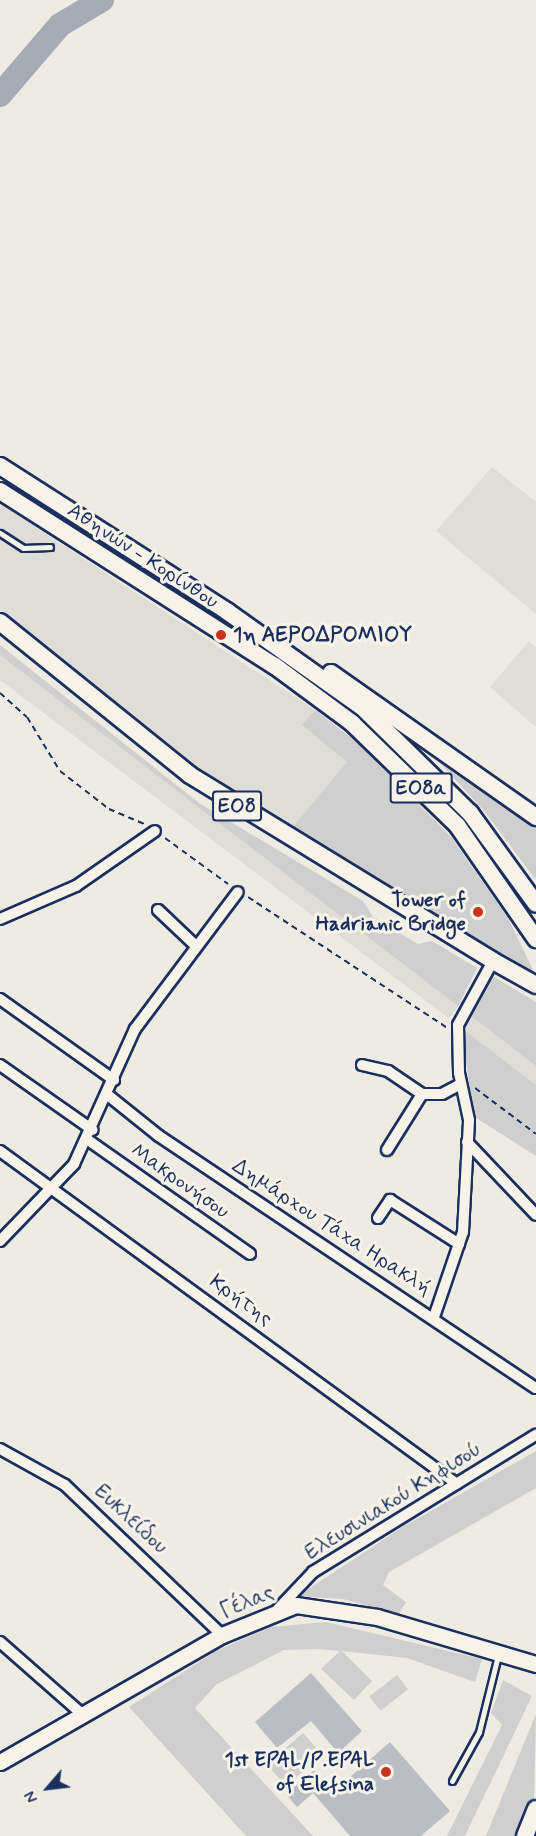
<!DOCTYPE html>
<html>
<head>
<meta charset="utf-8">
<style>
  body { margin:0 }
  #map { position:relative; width:536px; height:1836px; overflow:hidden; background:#eeebe2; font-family:Mynerve,sans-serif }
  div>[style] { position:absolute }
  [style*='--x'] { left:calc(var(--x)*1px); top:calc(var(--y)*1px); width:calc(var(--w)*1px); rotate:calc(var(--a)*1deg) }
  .built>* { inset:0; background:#deddd8; transform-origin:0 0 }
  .green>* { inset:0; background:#cfcfcf; transform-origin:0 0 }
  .river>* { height:24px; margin:-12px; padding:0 12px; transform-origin:12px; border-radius:12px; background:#a6abb5 }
  .building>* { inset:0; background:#babdc2 }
  .path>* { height:2px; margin-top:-1px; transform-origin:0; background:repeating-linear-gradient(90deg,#1b2f5e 0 6px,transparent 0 10.5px) }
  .roads { filter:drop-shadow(2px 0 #1b2f5e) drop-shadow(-2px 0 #1b2f5e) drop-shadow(0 2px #1b2f5e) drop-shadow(0 -2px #1b2f5e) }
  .service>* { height:5px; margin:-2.5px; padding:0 2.5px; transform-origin:2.5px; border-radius:2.5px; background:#f7f3e8 }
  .minor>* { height:10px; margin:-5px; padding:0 5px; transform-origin:5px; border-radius:5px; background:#f7f3e8 }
  .secondary>* { height:15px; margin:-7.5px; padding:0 7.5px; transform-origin:7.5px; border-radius:7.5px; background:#f7f3e8 }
  .primary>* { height:16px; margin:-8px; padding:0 8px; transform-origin:8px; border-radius:8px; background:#f7f3e8 }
  .trunk>* { height:16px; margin:-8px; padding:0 8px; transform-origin:8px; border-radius:8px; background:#f7f3e8 }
  .dots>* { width:16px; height:16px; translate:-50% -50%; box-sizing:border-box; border:3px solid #f7f3e8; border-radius:50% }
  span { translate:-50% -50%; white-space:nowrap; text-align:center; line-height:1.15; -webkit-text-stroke:6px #f7f3e8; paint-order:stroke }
  .shield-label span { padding:2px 4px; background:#f7f3e8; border:2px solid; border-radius:4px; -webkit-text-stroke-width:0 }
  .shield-label { font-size:20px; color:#1b2f5e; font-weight:700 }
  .street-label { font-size:21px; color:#1b2f5e }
  .poi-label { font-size:21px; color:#1b2f5e; font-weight:700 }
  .left { translate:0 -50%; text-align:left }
  .right { translate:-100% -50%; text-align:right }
  .north { position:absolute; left:18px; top:1758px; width:60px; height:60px; -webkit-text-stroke:4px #f7f3e8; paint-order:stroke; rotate:242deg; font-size:16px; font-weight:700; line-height:24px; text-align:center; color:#1b2f5e }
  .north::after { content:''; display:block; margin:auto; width:21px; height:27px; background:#1b2f5e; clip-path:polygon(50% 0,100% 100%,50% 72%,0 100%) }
</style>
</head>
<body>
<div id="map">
  <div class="built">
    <i style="clip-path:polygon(492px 467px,536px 502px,536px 614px,436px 531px)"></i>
    <i style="clip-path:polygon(0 504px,315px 710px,303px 725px,347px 762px,292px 828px,239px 798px,144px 729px,0 610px)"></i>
    <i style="clip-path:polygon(529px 641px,536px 648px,536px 727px,490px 687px)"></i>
    <i style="left:0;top:655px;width:577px;height:20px;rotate:37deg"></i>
    <i style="clip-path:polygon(466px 1012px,536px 1066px,536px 1085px,462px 1028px)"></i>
  </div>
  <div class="green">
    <i style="clip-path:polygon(0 645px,199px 803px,363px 901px,373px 917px,418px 944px,432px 941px,477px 968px,458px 1006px,0 655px)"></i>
    <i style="clip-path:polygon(315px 710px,362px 746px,451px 837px,508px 918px,536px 976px,292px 828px,347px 762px,302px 725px)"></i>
    <i style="clip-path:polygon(428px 750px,536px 820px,536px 880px,485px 812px)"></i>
    <i style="clip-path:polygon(491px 975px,536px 1002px,536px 1066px,466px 1012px)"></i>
    <i style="clip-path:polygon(462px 1028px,536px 1085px,536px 1156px,473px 1116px)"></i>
    <i style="clip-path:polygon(536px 1451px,536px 1488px,389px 1572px,383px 1585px,406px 1602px,399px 1614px,343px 1599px,298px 1596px,401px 1528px)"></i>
    <i style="clip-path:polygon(326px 1622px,482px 1659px,475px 1682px,407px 1658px,342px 1651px,372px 1681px,354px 1700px,321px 1669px,340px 1651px,319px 1649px,284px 1650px,217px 1684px,195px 1708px,313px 1836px,246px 1836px,129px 1707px,216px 1651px,271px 1627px)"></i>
    <i style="left:397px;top:1675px;width:18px;height:35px;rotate:52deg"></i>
    <i style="clip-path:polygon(503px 1680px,532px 1696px,465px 1836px,447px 1836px,502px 1725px,491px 1713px)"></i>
    <i style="clip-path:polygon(536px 1714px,534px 1802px,519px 1836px,486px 1836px)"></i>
    <i style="left:303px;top:1733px;width:29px;height:48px;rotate:49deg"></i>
  </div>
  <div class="river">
    <i style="--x:0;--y:95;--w:92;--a:-49.4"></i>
    <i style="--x:60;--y:25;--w:49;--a:-30.8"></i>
  </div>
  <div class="building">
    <i style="clip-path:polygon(311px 1673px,362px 1731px,338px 1753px,311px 1721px,277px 1748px,255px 1722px)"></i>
    <i style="clip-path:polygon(390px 1742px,450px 1811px,421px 1836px,350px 1836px,313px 1793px,297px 1807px,286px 1794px,314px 1770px,333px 1792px)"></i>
  </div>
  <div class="path">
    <i style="--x:0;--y:693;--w:36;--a:42"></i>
    <i style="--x:27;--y:717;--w:63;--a:58.6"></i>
    <i style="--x:60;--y:771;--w:62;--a:37.8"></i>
    <i style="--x:109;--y:809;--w:39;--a:23"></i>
    <i style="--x:165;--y:838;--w:78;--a:36.1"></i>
    <i style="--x:248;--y:897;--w:237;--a:33.3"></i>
    <i style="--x:475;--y:1088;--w:76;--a:37"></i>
  </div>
  <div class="roads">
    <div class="service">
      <i style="--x:0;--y:533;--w:27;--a:33"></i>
      <i style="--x:23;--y:548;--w:27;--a:-2"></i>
      <i style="--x:452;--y:1781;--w:56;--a:-61.1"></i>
      <i style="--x:479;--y:1732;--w:79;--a:-76.1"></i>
    </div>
    <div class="minor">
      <i style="--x:158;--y:910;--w:51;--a:43.4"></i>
      <i style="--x:0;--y:919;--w:83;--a:-23.5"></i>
      <i style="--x:76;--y:886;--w:96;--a:-34.8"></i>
      <i style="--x:0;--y:999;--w:140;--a:35.4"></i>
      <i style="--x:0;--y:1065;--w:113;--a:35"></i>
      <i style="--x:362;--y:1065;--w:27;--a:13"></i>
      <i style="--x:388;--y:1071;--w:41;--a:34.1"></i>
      <i style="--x:422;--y:1094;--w:20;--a:0"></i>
      <i style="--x:442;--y:1094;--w:21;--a:-28"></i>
      <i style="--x:109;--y:1096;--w:64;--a:38.7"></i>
      <i style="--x:159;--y:1136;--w:453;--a:33.8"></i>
      <i style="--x:88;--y:1140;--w:198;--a:35.1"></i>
      <i style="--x:467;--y:1142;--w:100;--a:46.6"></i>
      <i style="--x:387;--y:1150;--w:66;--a:-58"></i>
      <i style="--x:0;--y:1151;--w:565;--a:36.08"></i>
      <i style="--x:378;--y:1218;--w:22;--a:-56"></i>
      <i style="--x:390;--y:1200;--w:82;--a:32.5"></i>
      <i style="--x:0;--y:1241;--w:107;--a:-46.1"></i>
      <i style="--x:74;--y:1164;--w:148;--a:-65.7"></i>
      <i style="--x:135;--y:1029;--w:171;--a:-53.1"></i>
      <i style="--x:434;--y:1317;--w:90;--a:-71.2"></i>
      <i style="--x:463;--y:1232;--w:112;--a:-86.9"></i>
      <i style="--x:469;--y:1120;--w:48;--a:-102"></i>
      <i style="--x:459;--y:1073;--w:48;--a:-91.2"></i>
      <i style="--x:458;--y:1025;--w:73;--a:-61.3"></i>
      <i style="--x:0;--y:1449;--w:74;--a:29"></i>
      <i style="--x:65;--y:1485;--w:217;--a:43.7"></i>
      <i style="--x:278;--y:1609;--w:51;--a:-46.6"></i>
      <i style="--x:313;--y:1572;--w:262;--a:-31.6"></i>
      <i style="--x:0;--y:1642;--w:111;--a:41.3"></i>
    </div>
    <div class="secondary">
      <i style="--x:0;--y:1762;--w:256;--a:-29.8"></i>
      <i style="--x:222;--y:1635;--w:80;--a:-22.1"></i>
      <i style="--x:296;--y:1605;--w:82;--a:8.4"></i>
      <i style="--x:377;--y:1617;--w:166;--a:16.5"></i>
    </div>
    <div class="primary">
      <i style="--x:493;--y:961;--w:49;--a:29.2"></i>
    </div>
    <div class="trunk">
      <i style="--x:0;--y:466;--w:271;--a:32.6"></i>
      <i style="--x:228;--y:612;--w:166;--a:35.4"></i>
      <i style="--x:363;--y:708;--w:150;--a:44.5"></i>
      <i style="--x:470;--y:813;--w:112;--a:54"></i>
      <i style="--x:0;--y:491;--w:326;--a:32.5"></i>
      <i style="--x:275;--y:666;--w:96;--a:36.5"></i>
      <i style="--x:352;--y:723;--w:146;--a:44.2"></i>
      <i style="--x:457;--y:825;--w:139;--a:55.3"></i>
      <i style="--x:0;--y:622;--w:244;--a:38.8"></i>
      <i style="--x:190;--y:775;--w:356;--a:31.5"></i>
      <i style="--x:331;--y:673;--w:251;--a:35.1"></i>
      <i style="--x:525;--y:1836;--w:29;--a:-68"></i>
    </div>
  </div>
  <div class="dots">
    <i style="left:221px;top:635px;background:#c8321e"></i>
    <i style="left:478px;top:912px;background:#c8321e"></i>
    <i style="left:386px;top:1772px;background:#c8321e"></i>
  </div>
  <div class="shield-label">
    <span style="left:421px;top:788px">ΕΟ8α</span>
    <span style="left:237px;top:806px">ΕΟ8</span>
  </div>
  <div class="street-label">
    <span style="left:143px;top:556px;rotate:33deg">Αθηνών - Κορίνθου</span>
    <span style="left:180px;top:1181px;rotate:35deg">Μακρονήσου</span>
    <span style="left:332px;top:1227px;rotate:33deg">Δημάρχου Τάχα Ηρακλή</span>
    <span style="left:241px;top:1300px;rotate:36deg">Κρήτης</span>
    <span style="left:393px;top:1501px;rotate:-32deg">Ελευσινιακού Κηφισού</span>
    <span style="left:131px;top:1519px;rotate:43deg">Ευκλείδου</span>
    <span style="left:247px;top:1602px;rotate:-23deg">Γέλας</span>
  </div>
  <div class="poi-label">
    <span class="left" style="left:233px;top:635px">1η ΑΕΡΟΔΡΟΜΙΟΥ</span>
    <span class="right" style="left:466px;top:912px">Tower of<br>Hadrianic Bridge</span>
    <span class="right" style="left:374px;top:1772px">1st EPAL/P.EPAL<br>of Elefsina</span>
  </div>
  <div class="north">N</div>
</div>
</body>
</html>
